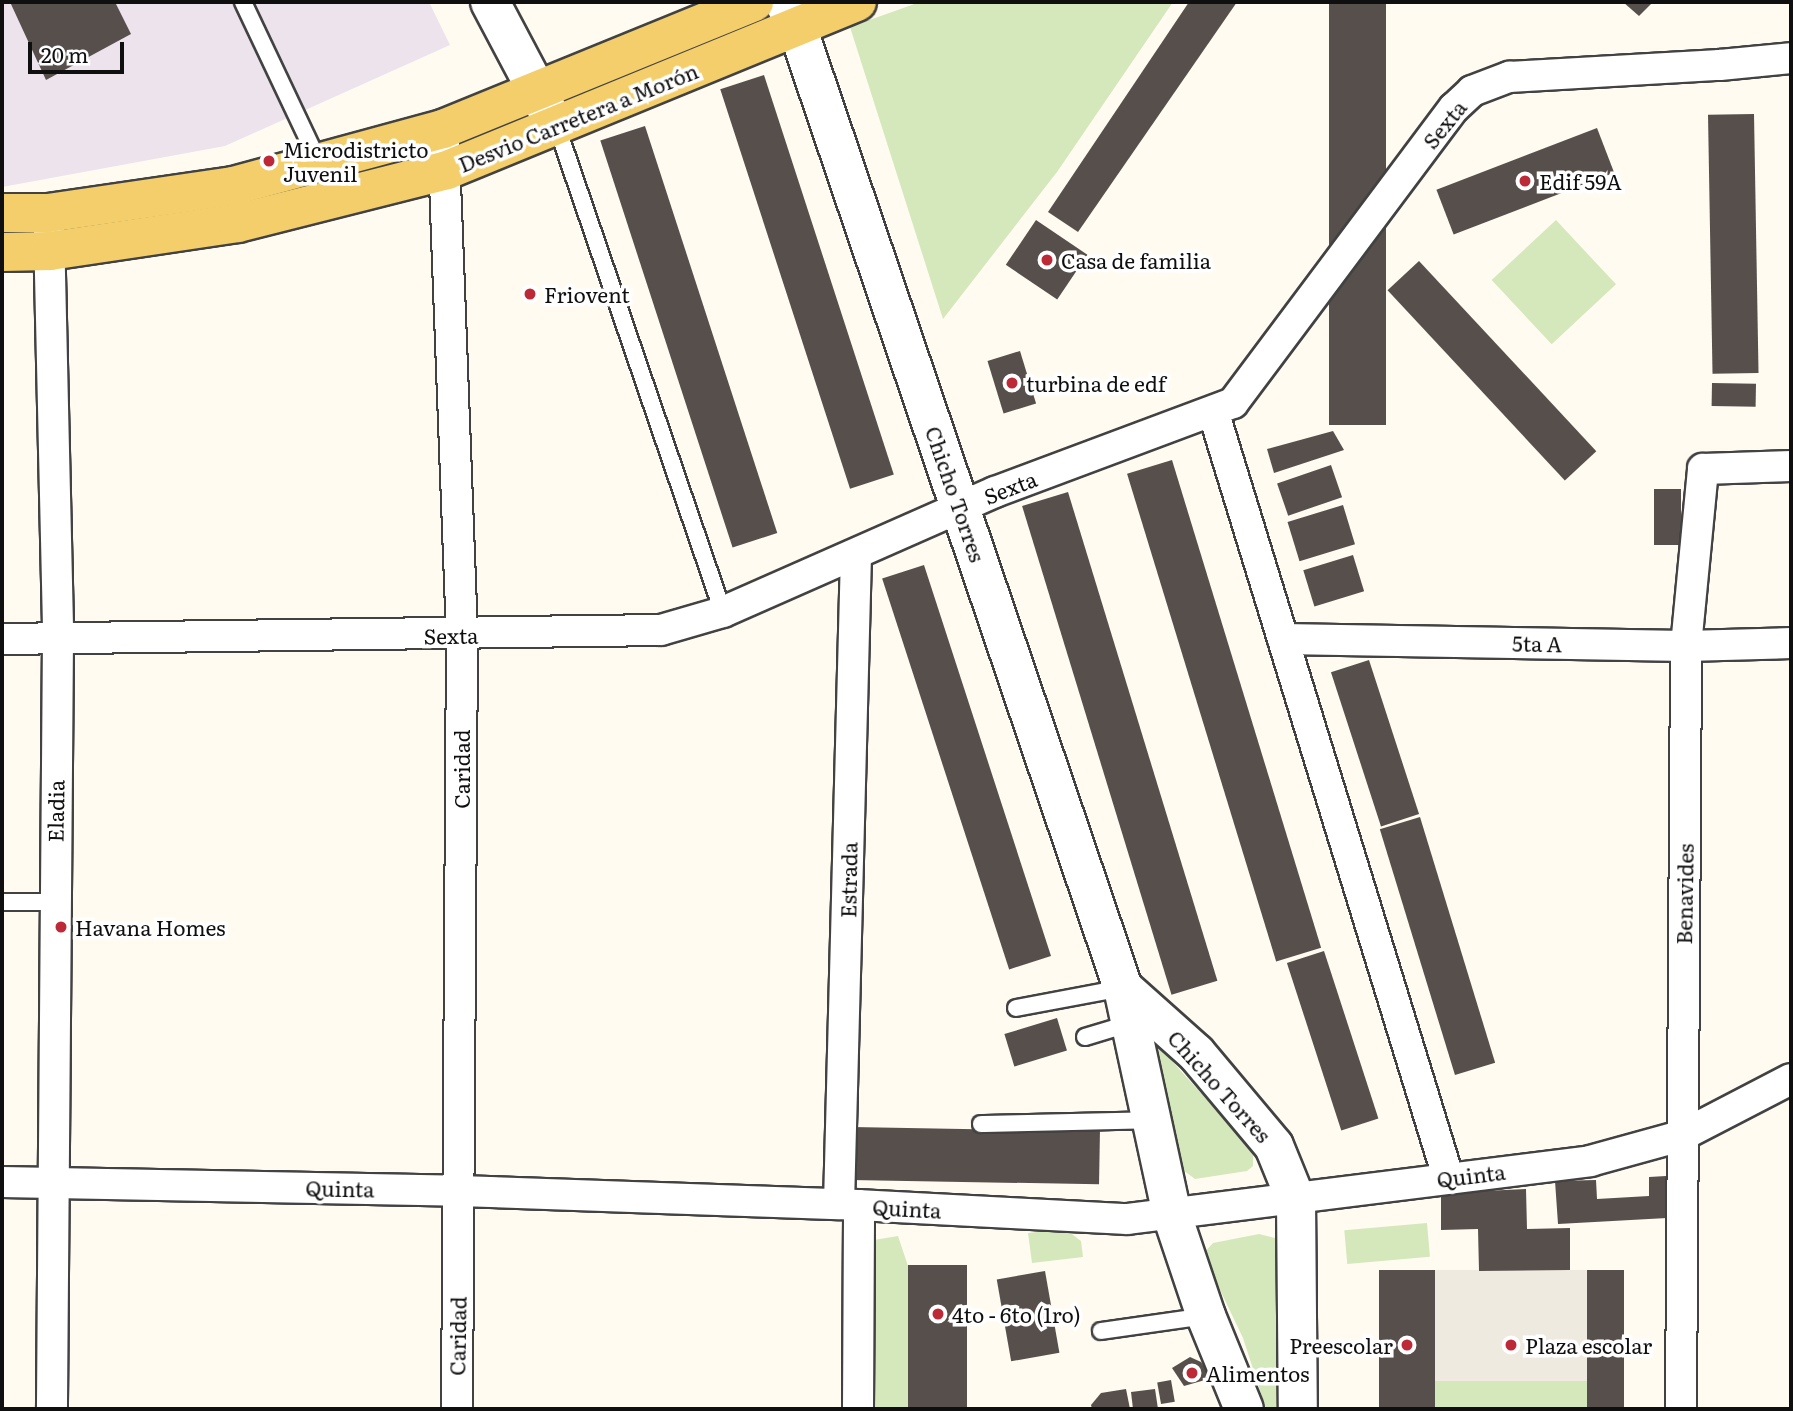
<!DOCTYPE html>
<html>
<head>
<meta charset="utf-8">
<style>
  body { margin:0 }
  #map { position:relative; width:1793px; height:1411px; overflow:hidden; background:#fffbf1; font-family:Literata,serif }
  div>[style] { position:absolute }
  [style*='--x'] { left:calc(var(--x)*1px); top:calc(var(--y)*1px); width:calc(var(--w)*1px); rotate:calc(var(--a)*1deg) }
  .industrial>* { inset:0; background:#ece3ed }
  .green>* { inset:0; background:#d4e8bb; transform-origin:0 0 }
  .plaza>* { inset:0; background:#efeadf; transform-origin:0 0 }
  .building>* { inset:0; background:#574f4b; transform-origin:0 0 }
  .roads { filter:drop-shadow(2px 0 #424242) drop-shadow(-2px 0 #424242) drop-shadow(0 2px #424242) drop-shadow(0 -2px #424242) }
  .service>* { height:16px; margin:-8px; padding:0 8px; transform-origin:8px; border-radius:8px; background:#fff }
  .minor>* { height:30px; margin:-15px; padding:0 15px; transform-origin:15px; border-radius:15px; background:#fff }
  .tertiary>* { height:38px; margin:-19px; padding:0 19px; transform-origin:19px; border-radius:19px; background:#fff }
  .primary>* { height:38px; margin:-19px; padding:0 19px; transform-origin:19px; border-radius:19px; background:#f4ce6b }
  .dots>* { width:19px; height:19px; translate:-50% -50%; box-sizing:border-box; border:4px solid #fff; border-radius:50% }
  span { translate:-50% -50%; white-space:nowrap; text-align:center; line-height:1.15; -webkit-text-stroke:7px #fff; paint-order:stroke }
  .street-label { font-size:21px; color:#0f0f0f }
  .poi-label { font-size:21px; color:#0f0f0f }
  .left { translate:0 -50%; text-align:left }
  .right { translate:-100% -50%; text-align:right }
  .frame { position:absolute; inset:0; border:4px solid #0f0f0f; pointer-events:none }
  .scale { position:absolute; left:28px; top:42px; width:96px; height:32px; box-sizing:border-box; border:4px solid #0f0f0f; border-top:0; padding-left:9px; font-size:21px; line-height:24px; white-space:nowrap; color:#0f0f0f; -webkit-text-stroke:5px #fff; paint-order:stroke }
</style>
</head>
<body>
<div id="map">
  <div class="industrial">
    <i style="clip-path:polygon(2px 2px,429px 2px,450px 45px,225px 146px,2px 187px)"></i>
  </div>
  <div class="green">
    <i style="clip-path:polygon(920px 2px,1173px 2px,1057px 172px,943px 319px,850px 27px)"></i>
    <i style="left:1556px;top:220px;width:88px;height:88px;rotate:47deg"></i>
    <i style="clip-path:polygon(1155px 1049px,1162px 1050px,1253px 1151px,1253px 1166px,1247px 1171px,1195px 1179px,1183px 1170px)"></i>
    <i style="left:1427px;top:1223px;width:34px;height:83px;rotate:85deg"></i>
    <i style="clip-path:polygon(1065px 1229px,1081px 1241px,1083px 1257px,1032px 1263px,1028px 1233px)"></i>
    <i style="clip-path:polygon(1259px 1234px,1275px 1238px,1279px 1256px,1282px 1409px,1266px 1409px,1243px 1338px,1203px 1254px,1213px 1243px)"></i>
    <i style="clip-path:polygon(898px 1236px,908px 1266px,910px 1409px,872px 1409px,874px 1240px)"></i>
    <i style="left:1435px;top:1381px;width:153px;height:28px"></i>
  </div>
  <div class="plaza">
    <i style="left:1435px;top:1270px;width:152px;height:111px"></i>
  </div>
  <div class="building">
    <i style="clip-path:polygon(10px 2px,115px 2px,131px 34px,46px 80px)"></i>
    <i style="clip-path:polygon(1189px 2px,1237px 2px,1078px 232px,1048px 212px)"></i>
    <i style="left:1329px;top:2px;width:57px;height:423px"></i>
    <i style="clip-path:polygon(1623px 2px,1653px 2px,1639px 16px)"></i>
    <i style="left:764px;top:75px;width:420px;height:46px;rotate:72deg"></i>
    <i style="left:1754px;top:114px;width:259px;height:46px;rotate:89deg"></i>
    <i style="left:645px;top:126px;width:428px;height:47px;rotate:72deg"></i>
    <i style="left:1597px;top:128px;width:48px;height:172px;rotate:69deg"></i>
    <i style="left:1036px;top:220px;width:62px;height:54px;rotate:34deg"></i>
    <i style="left:1419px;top:261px;width:260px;height:43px;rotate:47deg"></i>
    <i style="left:1020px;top:351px;width:55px;height:34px;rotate:73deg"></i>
    <i style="left:1712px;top:383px;width:44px;height:23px;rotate:1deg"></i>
    <i style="clip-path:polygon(1333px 431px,1344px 450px,1274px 473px,1267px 449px)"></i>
    <i style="left:1172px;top:460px;width:510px;height:47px;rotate:73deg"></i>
    <i style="left:1331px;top:465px;width:34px;height:57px;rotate:71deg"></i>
    <i style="left:1654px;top:489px;width:27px;height:56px"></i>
    <i style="left:1068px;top:492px;width:511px;height:48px;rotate:73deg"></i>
    <i style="left:1343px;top:505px;width:41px;height:58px;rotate:73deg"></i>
    <i style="left:1353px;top:555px;width:38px;height:52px;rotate:73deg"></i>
    <i style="left:924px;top:565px;width:411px;height:44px;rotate:72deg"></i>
    <i style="left:1369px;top:660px;width:162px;height:40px;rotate:72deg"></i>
    <i style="left:1420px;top:817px;width:257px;height:42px;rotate:73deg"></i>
    <i style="left:1324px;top:951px;width:176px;height:39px;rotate:72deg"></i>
    <i style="left:1057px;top:1018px;width:34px;height:55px;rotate:73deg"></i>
    <i style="left:852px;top:1127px;width:248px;height:53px;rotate:1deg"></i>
    <i style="clip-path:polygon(1666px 1176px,1667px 1218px,1558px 1224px,1555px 1181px,1596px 1180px,1597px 1199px,1649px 1196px,1649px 1177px)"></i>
    <i style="clip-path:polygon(1526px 1189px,1527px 1229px,1570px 1228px,1570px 1270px,1479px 1271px,1478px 1229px,1441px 1230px,1441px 1193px)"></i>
    <i style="left:967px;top:1265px;width:144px;height:59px;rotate:90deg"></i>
    <i style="left:1379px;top:1270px;width:56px;height:139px"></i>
    <i style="left:1587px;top:1270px;width:37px;height:139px"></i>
    <i style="left:1045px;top:1271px;width:83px;height:49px;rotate:80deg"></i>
    <i style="clip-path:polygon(1190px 1357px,1201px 1362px,1212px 1378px,1184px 1386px,1172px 1368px)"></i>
    <i style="left:1171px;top:1380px;width:22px;height:14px;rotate:80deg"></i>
    <i style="clip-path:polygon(1126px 1389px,1130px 1409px,1092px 1409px,1091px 1405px,1101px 1393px)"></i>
    <i style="clip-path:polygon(1155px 1389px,1158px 1409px,1133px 1409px,1131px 1392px)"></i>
  </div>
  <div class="roads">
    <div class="service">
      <i style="--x:243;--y:2;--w:178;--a:64.7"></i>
      <i style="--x:557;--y:127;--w:513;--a:71.11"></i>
      <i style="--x:2;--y:902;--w:52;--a:0"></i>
      <i style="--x:1016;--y:1008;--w:109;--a:-10.6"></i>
      <i style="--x:1085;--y:1037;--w:48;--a:-16.9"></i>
      <i style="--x:981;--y:1124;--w:171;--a:-1.3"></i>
      <i style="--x:1101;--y:1331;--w:106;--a:-8.1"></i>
    </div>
    <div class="minor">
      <i style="--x:443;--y:129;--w:506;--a:87.85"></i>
      <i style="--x:462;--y:635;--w:774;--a:90.37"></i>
      <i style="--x:49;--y:230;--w:408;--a:88.7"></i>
      <i style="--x:58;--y:638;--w:771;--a:90.45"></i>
      <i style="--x:1213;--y:411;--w:801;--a:72.94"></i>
      <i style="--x:2;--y:639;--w:659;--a:-0.78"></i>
      <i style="--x:661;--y:630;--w:65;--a:-16.2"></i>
      <i style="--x:723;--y:612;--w:297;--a:-23.8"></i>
      <i style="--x:995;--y:492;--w:254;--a:-20.5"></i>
      <i style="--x:1233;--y:403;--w:369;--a:-53.2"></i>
      <i style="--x:1454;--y:108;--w:25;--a:-43"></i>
      <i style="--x:1472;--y:91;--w:40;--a:-21"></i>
      <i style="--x:1509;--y:77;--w:211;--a:-3.3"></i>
      <i style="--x:1720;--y:65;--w:71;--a:-5.6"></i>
      <i style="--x:1283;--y:639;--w:403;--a:1"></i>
      <i style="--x:1686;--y:646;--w:105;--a:-1.6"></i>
      <i style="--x:2;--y:1182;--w:457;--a:1.1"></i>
      <i style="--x:459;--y:1191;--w:380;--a:2"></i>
      <i style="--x:839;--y:1204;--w:288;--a:3"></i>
      <i style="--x:1127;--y:1219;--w:467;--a:-7.1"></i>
      <i style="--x:1590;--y:1161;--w:94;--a:-15.4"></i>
      <i style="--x:1681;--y:1136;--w:124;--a:-27.4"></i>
      <i style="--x:839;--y:1204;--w:649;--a:-88.5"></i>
      <i style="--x:858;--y:1409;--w:204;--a:-89.7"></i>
      <i style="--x:1681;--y:1409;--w:763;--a:-89.62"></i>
      <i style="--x:1686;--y:646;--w:178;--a:-84.5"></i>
      <i style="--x:1703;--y:469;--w:88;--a:-2"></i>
    </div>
    <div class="tertiary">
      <i style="--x:490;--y:2;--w:135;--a:62.1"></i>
      <i style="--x:784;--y:2;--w:28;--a:63"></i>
      <i style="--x:797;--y:27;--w:1015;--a:71.26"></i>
      <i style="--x:1123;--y:988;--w:232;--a:77.8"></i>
      <i style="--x:1172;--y:1215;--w:107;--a:71.4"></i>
      <i style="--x:1206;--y:1316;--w:100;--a:67.8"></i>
      <i style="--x:1123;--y:988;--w:98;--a:41.7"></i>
      <i style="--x:1196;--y:1053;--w:121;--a:50"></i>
      <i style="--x:1274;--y:1146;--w:58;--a:67.8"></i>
      <i style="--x:1296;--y:1200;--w:209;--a:89.5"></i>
    </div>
    <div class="primary">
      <i style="--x:2;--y:213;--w:46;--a:0"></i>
      <i style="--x:48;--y:213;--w:187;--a:-8.3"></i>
      <i style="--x:233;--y:186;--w:218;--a:-15.2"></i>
      <i style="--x:443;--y:129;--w:336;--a:-22.2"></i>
      <i style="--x:2;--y:252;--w:48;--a:-1.2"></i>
      <i style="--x:50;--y:251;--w:190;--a:-8.5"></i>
      <i style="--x:238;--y:223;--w:216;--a:-14.2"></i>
      <i style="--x:447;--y:170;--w:443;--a:-22.3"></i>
    </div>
  </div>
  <div class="dots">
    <i style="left:269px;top:161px;background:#bb2a36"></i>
    <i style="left:1525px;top:181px;background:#bb2a36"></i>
    <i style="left:1047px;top:260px;background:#bb2a36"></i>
    <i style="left:530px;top:294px;background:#bb2a36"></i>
    <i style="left:1012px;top:383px;background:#bb2a36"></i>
    <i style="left:61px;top:927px;background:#bb2a36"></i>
    <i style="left:938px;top:1314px;background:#bb2a36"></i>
    <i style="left:1407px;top:1345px;background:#bb2a36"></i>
    <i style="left:1511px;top:1345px;background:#bb2a36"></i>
    <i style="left:1192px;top:1373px;background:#bb2a36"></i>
  </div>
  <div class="street-label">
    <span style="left:578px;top:117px;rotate:-22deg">Desvio Carretera a Morón</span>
    <span style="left:1444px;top:124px;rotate:-51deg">Sexta</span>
    <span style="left:1010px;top:487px;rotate:-21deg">Sexta</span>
    <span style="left:956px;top:494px;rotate:71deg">Chicho Torres</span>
    <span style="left:451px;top:635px;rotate:-1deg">Sexta</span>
    <span style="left:1537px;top:643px;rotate:1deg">5ta A</span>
    <span style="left:461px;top:769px;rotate:-90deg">Caridad</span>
    <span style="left:55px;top:811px;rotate:-89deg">Eladia</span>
    <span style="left:848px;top:880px;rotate:-89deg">Estrada</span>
    <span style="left:1684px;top:894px;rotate:-89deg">Benavides</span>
    <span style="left:1220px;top:1086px;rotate:48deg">Chicho Torres</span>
    <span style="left:1471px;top:1175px;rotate:-7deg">Quinta</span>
    <span style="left:340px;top:1188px;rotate:1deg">Quinta</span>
    <span style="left:907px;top:1208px;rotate:3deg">Quinta</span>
    <span style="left:457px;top:1336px;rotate:-89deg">Caridad</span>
  </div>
  <div class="poi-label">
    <span class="left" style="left:283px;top:161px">Microdistricto<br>Juvenil</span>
    <span class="left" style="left:1539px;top:181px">Edif 59A</span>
    <span class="left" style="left:1061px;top:260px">Casa de familia</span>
    <span class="left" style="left:544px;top:294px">Friovent</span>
    <span class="left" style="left:1026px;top:383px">turbina de edf</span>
    <span class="left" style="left:75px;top:927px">Havana Homes</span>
    <span class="left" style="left:952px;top:1314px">4to - 6to (1ro)</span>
    <span class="right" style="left:1393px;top:1345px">Preescolar</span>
    <span class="left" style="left:1525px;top:1345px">Plaza escolar</span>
    <span class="left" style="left:1206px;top:1373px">Alimentos</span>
  </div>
  <div class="frame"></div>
  <div class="scale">20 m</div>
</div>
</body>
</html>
